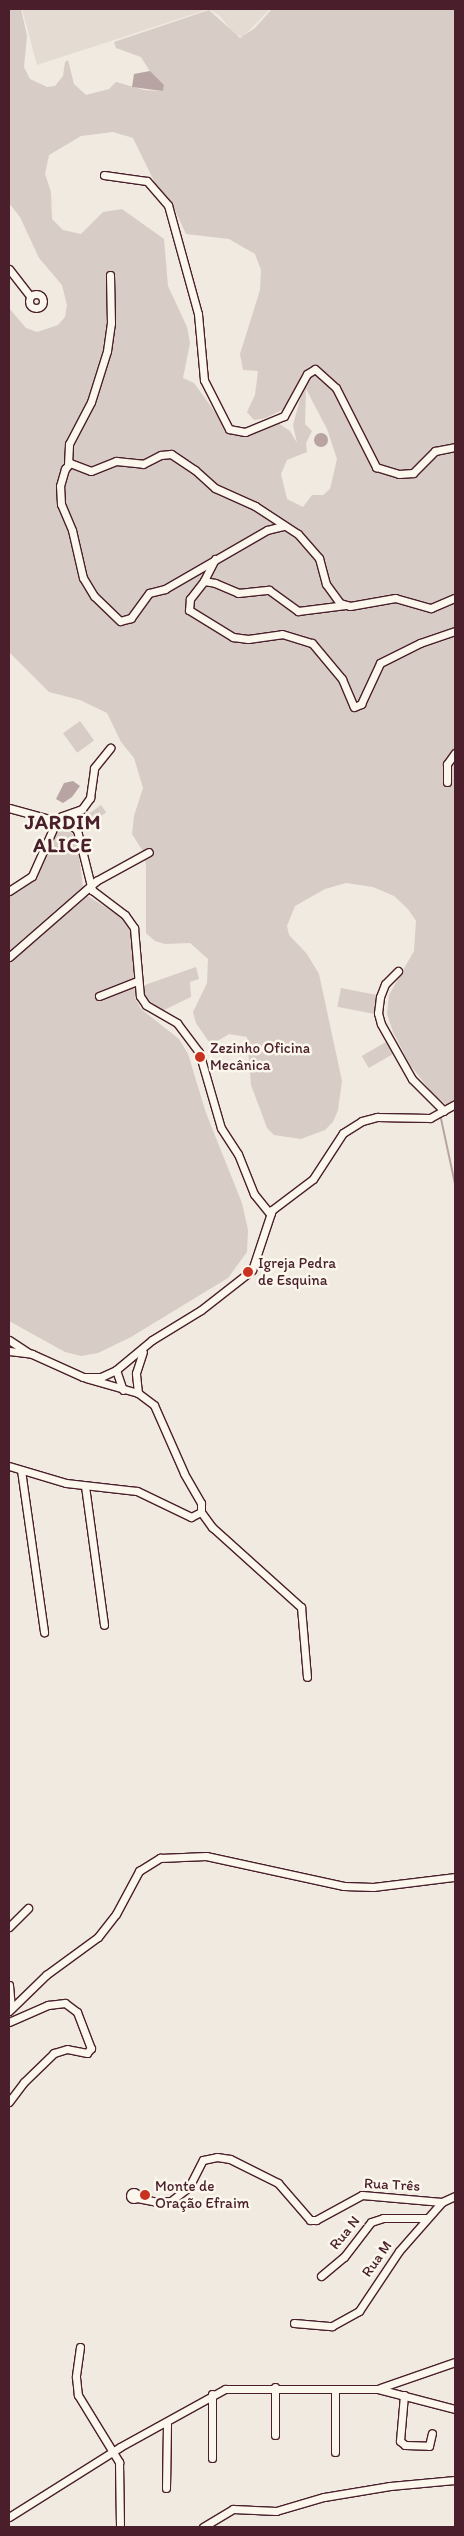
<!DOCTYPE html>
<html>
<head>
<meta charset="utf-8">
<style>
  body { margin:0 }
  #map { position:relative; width:464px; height:2536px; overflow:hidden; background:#f0eae0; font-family:Itim,sans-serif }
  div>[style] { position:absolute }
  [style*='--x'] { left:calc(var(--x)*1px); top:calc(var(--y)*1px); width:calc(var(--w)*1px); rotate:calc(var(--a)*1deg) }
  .built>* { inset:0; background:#e4dbd2 }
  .green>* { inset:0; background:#d8ccc6; transform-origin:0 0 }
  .water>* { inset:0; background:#b8a4a2 }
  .round { border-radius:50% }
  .stream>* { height:2px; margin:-1px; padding:0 1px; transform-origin:1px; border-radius:1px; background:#b8a4a2 }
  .roads { filter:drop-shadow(1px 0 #4a1f2b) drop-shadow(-1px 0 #4a1f2b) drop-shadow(0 1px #4a1f2b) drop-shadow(0 -1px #4a1f2b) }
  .minor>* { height:7px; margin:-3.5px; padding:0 3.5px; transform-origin:3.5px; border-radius:3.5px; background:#fbf7ec }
  .minor>.ring { margin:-3.5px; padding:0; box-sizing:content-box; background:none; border:7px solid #fbf7ec; border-radius:50% }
  .dots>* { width:14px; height:14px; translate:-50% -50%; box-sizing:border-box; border:2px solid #fbf7ec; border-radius:50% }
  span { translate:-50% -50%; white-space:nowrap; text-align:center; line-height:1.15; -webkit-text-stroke:5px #fbf7ec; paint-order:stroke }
  .poi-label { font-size:15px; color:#4a1f2b }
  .left { translate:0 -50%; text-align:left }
  .street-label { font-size:15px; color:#4a1f2b }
  .district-label { font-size:20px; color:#4a1f2b; font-weight:700; letter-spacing:1px }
  .frame { position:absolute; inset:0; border:10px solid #4a1f2b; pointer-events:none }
</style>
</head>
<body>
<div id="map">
  <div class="built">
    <i style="clip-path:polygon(22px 9px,270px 9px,243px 37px,234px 34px,220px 16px,209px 9px,37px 65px)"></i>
  </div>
  <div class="green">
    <i style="clip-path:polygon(evenodd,9px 9px,21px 9px,27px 36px,24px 67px,30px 79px,47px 87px,55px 86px,63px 76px,65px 62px,68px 60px,74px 84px,86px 95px,109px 89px,116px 82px,144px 90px,163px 91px,164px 85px,156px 81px,141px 57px,116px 48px,114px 42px,209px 10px,240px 38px,255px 28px,272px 9px,455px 9px,455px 1099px,447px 1105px,433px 1094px,410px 1065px,393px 1032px,387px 1014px,389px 995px,414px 951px,416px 921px,408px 909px,394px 896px,373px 887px,346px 883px,325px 889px,295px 906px,287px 926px,289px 935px,307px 954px,319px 974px,342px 1081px,338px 1110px,333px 1122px,325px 1130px,301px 1139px,274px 1135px,267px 1128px,251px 1085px,247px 1037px,229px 1034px,211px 1045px,196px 1023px,193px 1012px,207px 983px,208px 959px,190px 943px,165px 944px,155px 941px,146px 933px,146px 866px,144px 853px,132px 834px,134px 816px,143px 788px,134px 758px,121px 742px,107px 713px,80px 700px,49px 692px,9px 652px,9px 308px,26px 328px,37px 332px,58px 325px,65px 317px,67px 305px,62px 285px,39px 258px,20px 217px,9px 203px,9px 9px,113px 132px,133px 138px,156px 185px,173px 206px,186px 234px,229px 239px,255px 254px,261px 270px,260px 290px,240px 354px,243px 370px,258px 371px,255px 395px,247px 412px,254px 420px,266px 418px,284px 409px,304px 385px,293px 425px,297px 443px,290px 431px,275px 421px,240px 435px,237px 430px,225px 426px,194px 383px,183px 378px,190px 343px,187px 327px,168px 286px,164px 239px,122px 209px,103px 212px,81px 234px,63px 230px,52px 219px,51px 192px,45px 174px,49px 155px,81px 136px,113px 132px,9px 9px,306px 389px,327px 429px,337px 459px,330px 489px,323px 495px,312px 495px,303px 507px,287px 499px,281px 474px,287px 460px,307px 452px,306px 443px,312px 431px,305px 424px,306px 389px)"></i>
    <i style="left:80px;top:721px;width:24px;height:21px;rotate:54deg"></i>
    <i style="left:101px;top:805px;width:9px;height:19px;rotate:54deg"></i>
    <i style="clip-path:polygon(57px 827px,70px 831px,77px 839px,83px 887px,16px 945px,23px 951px,88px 896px,124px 919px,133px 936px,135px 998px,141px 1009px,179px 1039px,188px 1054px,206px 1113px,242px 1203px,248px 1230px,247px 1252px,228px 1278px,131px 1337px,98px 1353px,81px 1356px,65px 1352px,9px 1321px,9px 896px,20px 891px,36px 878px)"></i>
    <i style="clip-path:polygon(196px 967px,199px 979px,190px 982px,191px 997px,162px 1011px,144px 996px,142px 986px)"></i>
    <i style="left:341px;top:988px;width:38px;height:19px;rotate:11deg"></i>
    <i style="left:386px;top:1042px;width:14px;height:28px;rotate:60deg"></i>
  </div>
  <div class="water">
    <i style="clip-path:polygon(150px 71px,164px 85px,163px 91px,132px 87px,134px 74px)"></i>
    <i class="round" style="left:314px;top:433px;width:14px;height:14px"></i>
    <i style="clip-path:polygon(73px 781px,80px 786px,72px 797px,63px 803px,56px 799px,64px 783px)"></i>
  </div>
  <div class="stream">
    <i style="--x:440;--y:1114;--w:72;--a:77.9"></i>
  </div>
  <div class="roads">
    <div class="minor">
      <i style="--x:104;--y:175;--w:43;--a:7.9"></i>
      <i style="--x:147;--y:181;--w:32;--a:49"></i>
      <i style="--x:168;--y:205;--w:113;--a:74.6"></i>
      <i style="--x:198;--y:314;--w:66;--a:84.8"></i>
      <i style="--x:204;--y:380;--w:55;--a:63"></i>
      <i style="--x:229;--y:429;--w:16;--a:11"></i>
      <i style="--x:245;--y:432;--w:42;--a:-22.3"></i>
      <i style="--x:284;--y:416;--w:48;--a:-61.3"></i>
      <i style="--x:307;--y:374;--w:9;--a:-32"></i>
      <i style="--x:315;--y:369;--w:28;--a:42"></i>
      <i style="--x:336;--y:388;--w:89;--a:63.1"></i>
      <i style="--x:376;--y:467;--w:24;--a:17"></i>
      <i style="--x:399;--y:474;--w:14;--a:-4"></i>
      <i style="--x:413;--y:473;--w:31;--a:-45"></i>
      <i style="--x:435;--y:451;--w:20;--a:-11"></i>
      <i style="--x:9;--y:269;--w:34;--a:52"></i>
      <i class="ring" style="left:29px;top:294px;width:7px;height:7px"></i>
      <i style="--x:68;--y:464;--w:20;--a:-87"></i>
      <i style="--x:69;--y:444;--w:47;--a:-62.4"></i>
      <i style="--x:91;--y:402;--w:53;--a:-72.6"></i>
      <i style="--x:107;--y:351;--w:28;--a:-82"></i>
      <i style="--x:111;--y:323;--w:48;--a:-91.2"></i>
      <i style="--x:283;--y:526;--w:16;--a:166"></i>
      <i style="--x:267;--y:530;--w:118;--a:150"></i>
      <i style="--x:165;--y:589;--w:16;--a:166"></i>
      <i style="--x:149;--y:593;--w:31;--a:126"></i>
      <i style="--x:131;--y:618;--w:11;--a:165"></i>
      <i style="--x:120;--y:621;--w:36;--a:-136"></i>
      <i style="--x:94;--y:596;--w:21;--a:-121"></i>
      <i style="--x:83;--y:578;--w:49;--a:-102.9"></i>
      <i style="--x:72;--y:530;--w:28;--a:-113"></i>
      <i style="--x:61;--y:504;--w:18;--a:-93"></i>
      <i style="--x:60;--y:486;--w:18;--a:-74"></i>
      <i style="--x:65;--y:469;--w:8;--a:-50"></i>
      <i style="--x:70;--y:463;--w:22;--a:21"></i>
      <i style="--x:91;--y:471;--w:27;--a:-22"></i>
      <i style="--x:116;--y:461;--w:27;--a:6"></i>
      <i style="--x:143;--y:464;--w:20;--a:-27"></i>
      <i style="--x:161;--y:455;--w:10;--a:-6"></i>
      <i style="--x:171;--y:454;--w:29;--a:34"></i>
      <i style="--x:195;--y:470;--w:27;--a:42"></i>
      <i style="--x:215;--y:488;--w:44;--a:24.2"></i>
      <i style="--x:255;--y:506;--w:51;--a:33.1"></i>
      <i style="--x:298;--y:534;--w:32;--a:49"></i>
      <i style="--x:319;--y:558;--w:27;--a:75"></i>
      <i style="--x:326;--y:584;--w:24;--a:54"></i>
      <i style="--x:340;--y:603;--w:10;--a:17"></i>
      <i style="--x:350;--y:606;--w:46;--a:-10.1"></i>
      <i style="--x:395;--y:598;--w:37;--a:16"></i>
      <i style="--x:431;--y:608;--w:26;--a:-23"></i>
      <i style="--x:215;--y:559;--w:25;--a:117"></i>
      <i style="--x:204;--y:581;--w:23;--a:128"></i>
      <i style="--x:190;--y:599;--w:11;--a:95"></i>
      <i style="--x:189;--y:610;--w:52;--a:31.5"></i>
      <i style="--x:233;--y:637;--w:15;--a:8"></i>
      <i style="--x:248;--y:639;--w:34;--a:-8"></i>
      <i style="--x:282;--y:634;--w:31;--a:17"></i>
      <i style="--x:312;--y:643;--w:47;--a:50.2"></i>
      <i style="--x:342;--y:679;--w:30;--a:67"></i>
      <i style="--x:354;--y:707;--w:8;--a:-23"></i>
      <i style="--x:361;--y:704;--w:45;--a:-65.1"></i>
      <i style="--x:380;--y:663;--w:45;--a:-26.6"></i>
      <i style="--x:420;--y:643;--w:37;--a:-19"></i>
      <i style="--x:204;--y:581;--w:11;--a:10"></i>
      <i style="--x:215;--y:583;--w:25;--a:23"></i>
      <i style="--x:238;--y:593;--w:31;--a:-6"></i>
      <i style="--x:269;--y:590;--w:36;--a:36"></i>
      <i style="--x:298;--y:611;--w:48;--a:-7.1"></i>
      <i style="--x:447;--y:782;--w:18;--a:-90"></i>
      <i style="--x:447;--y:764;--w:14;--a:-54"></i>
      <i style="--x:9;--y:808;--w:64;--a:15.3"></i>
      <i style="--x:71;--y:825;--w:8;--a:40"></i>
      <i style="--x:77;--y:830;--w:62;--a:76"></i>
      <i style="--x:92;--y:890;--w:41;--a:37.1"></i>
      <i style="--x:125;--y:915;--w:16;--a:55"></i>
      <i style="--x:134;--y:928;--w:68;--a:85"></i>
      <i style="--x:140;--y:996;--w:11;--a:56"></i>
      <i style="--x:146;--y:1005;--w:36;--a:30"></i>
      <i style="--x:177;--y:1023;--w:36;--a:53"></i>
      <i style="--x:199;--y:1052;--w:79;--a:73.9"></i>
      <i style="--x:221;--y:1128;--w:31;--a:57"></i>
      <i style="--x:238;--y:1154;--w:43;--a:68.2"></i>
      <i style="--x:254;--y:1194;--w:26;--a:51"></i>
      <i style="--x:9;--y:891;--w:27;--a:-33"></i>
      <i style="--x:32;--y:876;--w:59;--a:-66"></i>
      <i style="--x:56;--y:822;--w:8;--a:-45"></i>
      <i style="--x:62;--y:816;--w:21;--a:-19"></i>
      <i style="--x:82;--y:809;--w:14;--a:-54"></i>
      <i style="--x:90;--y:798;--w:30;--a:-82"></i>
      <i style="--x:94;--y:768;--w:26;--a:-51"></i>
      <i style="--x:9;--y:957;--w:116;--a:-41.1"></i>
      <i style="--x:96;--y:881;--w:60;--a:-28.7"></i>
      <i style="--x:398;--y:971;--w:18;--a:135"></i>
      <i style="--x:385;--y:984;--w:14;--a:111"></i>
      <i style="--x:380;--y:997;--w:16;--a:97"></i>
      <i style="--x:378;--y:1013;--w:11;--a:75"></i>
      <i style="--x:381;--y:1024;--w:63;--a:60.6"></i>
      <i style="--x:412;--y:1079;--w:45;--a:45"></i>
      <i style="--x:99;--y:996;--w:41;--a:-21.5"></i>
      <i style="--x:9;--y:1340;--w:24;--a:33"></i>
      <i style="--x:9;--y:1351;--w:23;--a:7"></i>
      <i style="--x:32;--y:1354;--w:56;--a:24.3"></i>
      <i style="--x:83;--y:1377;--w:18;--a:0"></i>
      <i style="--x:101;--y:1377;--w:17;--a:-25"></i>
      <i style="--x:116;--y:1370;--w:47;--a:-39.8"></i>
      <i style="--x:152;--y:1340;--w:57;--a:-31.5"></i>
      <i style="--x:201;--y:1310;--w:65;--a:-38.1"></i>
      <i style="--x:252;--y:1270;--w:63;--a:-71.6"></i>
      <i style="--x:272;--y:1210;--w:51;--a:-37.1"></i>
      <i style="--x:313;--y:1179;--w:55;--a:-56.9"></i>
      <i style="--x:343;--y:1133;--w:22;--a:-32"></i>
      <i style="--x:362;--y:1121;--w:16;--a:-15"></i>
      <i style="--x:377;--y:1117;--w:53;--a:1.1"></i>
      <i style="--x:430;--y:1118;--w:29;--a:-29"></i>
      <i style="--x:116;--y:1370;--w:21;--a:71"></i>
      <i style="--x:138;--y:1393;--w:20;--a:-96"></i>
      <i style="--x:136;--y:1373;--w:22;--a:-72"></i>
      <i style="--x:9;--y:1466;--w:59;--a:16.6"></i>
      <i style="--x:66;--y:1483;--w:71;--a:6.4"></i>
      <i style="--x:137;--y:1491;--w:60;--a:25.7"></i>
      <i style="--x:191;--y:1517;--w:11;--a:-27"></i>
      <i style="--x:201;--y:1512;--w:9;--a:-90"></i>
      <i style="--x:201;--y:1503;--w:34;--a:-120"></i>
      <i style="--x:184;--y:1473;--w:74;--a:-113.8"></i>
      <i style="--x:154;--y:1405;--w:20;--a:-143"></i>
      <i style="--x:138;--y:1393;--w:54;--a:-163.9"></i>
      <i style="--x:21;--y:1470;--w:164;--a:81.9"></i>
      <i style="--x:85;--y:1486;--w:140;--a:82.2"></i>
      <i style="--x:201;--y:1512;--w:19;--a:54"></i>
      <i style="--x:212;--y:1527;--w:120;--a:42"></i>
      <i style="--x:301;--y:1607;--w:70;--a:85.1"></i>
      <i style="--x:9;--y:1927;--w:27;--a:-45"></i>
      <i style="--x:9;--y:1985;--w:23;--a:85"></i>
      <i style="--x:9;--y:2011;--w:52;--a:-44.2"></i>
      <i style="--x:46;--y:1975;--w:64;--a:-36.2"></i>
      <i style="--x:98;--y:1937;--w:29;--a:-52"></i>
      <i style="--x:116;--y:1914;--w:49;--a:-61.9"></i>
      <i style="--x:139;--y:1871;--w:25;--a:-32"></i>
      <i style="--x:160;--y:1858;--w:46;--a:-2.5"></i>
      <i style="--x:206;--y:1856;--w:141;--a:12.3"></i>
      <i style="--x:344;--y:1886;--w:29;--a:2"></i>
      <i style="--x:373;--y:1887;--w:83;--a:-7"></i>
      <i style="--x:9;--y:2022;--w:43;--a:-23.6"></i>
      <i style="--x:48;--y:2005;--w:17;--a:-7"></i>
      <i style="--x:65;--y:2003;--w:15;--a:37"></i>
      <i style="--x:77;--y:2012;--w:39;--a:69"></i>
      <i style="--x:91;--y:2048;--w:6;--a:129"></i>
      <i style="--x:87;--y:2053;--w:20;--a:-169"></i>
      <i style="--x:67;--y:2049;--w:14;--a:163"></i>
      <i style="--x:54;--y:2053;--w:42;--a:136"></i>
      <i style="--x:24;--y:2082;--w:25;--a:127"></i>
      <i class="ring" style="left:130.5px;top:2192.5px;width:0;height:0"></i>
      <i style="--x:137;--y:2198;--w:21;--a:11"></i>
      <i style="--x:158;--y:2202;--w:13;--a:-4"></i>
      <i style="--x:171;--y:2201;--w:23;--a:-38"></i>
      <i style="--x:189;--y:2187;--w:30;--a:-63"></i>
      <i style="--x:203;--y:2160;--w:14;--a:-12"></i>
      <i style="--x:217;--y:2157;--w:13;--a:9"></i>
      <i style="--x:230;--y:2159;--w:54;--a:26.6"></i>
      <i style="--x:278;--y:2183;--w:49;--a:49.1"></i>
      <i style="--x:310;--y:2220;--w:6;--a:0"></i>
      <i style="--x:316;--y:2220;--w:52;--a:-28.5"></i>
      <i style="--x:362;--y:2195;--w:80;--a:5"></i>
      <i style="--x:442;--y:2202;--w:14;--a:-25"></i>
      <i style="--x:321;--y:2276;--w:30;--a:-40"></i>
      <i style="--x:344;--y:2257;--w:44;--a:-52.4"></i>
      <i style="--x:371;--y:2222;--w:13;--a:-18"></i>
      <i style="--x:383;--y:2218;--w:42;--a:0"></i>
      <i style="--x:294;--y:2323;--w:38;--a:5"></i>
      <i style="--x:332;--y:2326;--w:31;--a:-29"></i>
      <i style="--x:359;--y:2311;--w:72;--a:-56.3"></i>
      <i style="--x:399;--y:2251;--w:65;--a:-48.7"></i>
      <i style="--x:80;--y:2347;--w:30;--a:98"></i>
      <i style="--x:76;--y:2377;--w:18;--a:84"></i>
      <i style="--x:78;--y:2395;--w:79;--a:58.5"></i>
      <i style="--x:119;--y:2462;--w:65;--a:89.1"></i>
      <i style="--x:275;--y:2387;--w:48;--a:90"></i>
      <i style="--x:380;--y:2388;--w:79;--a:-19.1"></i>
      <i style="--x:212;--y:2394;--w:64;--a:90"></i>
      <i style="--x:404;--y:2395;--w:46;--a:95"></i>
      <i style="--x:400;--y:2441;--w:6;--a:39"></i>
      <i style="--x:405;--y:2445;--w:24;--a:2"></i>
      <i style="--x:429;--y:2446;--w:13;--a:-77"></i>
      <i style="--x:335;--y:2452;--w:63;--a:-90"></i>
      <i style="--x:166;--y:2488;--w:66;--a:-89.1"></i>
      <i style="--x:9;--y:2517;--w:131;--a:-32.2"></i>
      <i style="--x:120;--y:2447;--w:120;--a:-28.9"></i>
      <i style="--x:225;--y:2389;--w:153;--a:0"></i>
      <i style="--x:378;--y:2389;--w:80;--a:14.6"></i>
      <i style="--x:203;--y:2527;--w:35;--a:-31"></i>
      <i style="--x:233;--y:2509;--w:43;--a:2.7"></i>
      <i style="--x:276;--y:2511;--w:50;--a:-16.3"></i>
      <i style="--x:324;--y:2497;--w:67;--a:-9.5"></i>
      <i style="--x:390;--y:2486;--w:65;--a:-5.3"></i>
    </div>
  </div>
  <div class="dots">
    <i style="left:200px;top:1057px;background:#c8321e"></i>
    <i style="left:248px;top:1272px;background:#c8321e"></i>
    <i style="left:145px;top:2195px;background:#c8321e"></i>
  </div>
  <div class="poi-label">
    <span class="left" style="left:210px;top:1057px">Zezinho Oficina<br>Mecânica</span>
    <span class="left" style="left:258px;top:1272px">Igreja Pedra<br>de Esquina</span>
    <span class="left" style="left:155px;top:2195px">Monte de<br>Oração Efraim</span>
  </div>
  <div class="street-label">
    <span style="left:392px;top:2185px;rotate:3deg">Rua Três</span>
    <span style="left:345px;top:2233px;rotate:-51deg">Rua N</span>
    <span style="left:377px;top:2259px;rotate:-55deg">Rua M</span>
  </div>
  <div class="district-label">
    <span style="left:63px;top:834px">JARDIM<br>ALICE</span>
  </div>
  <div class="frame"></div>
</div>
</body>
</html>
